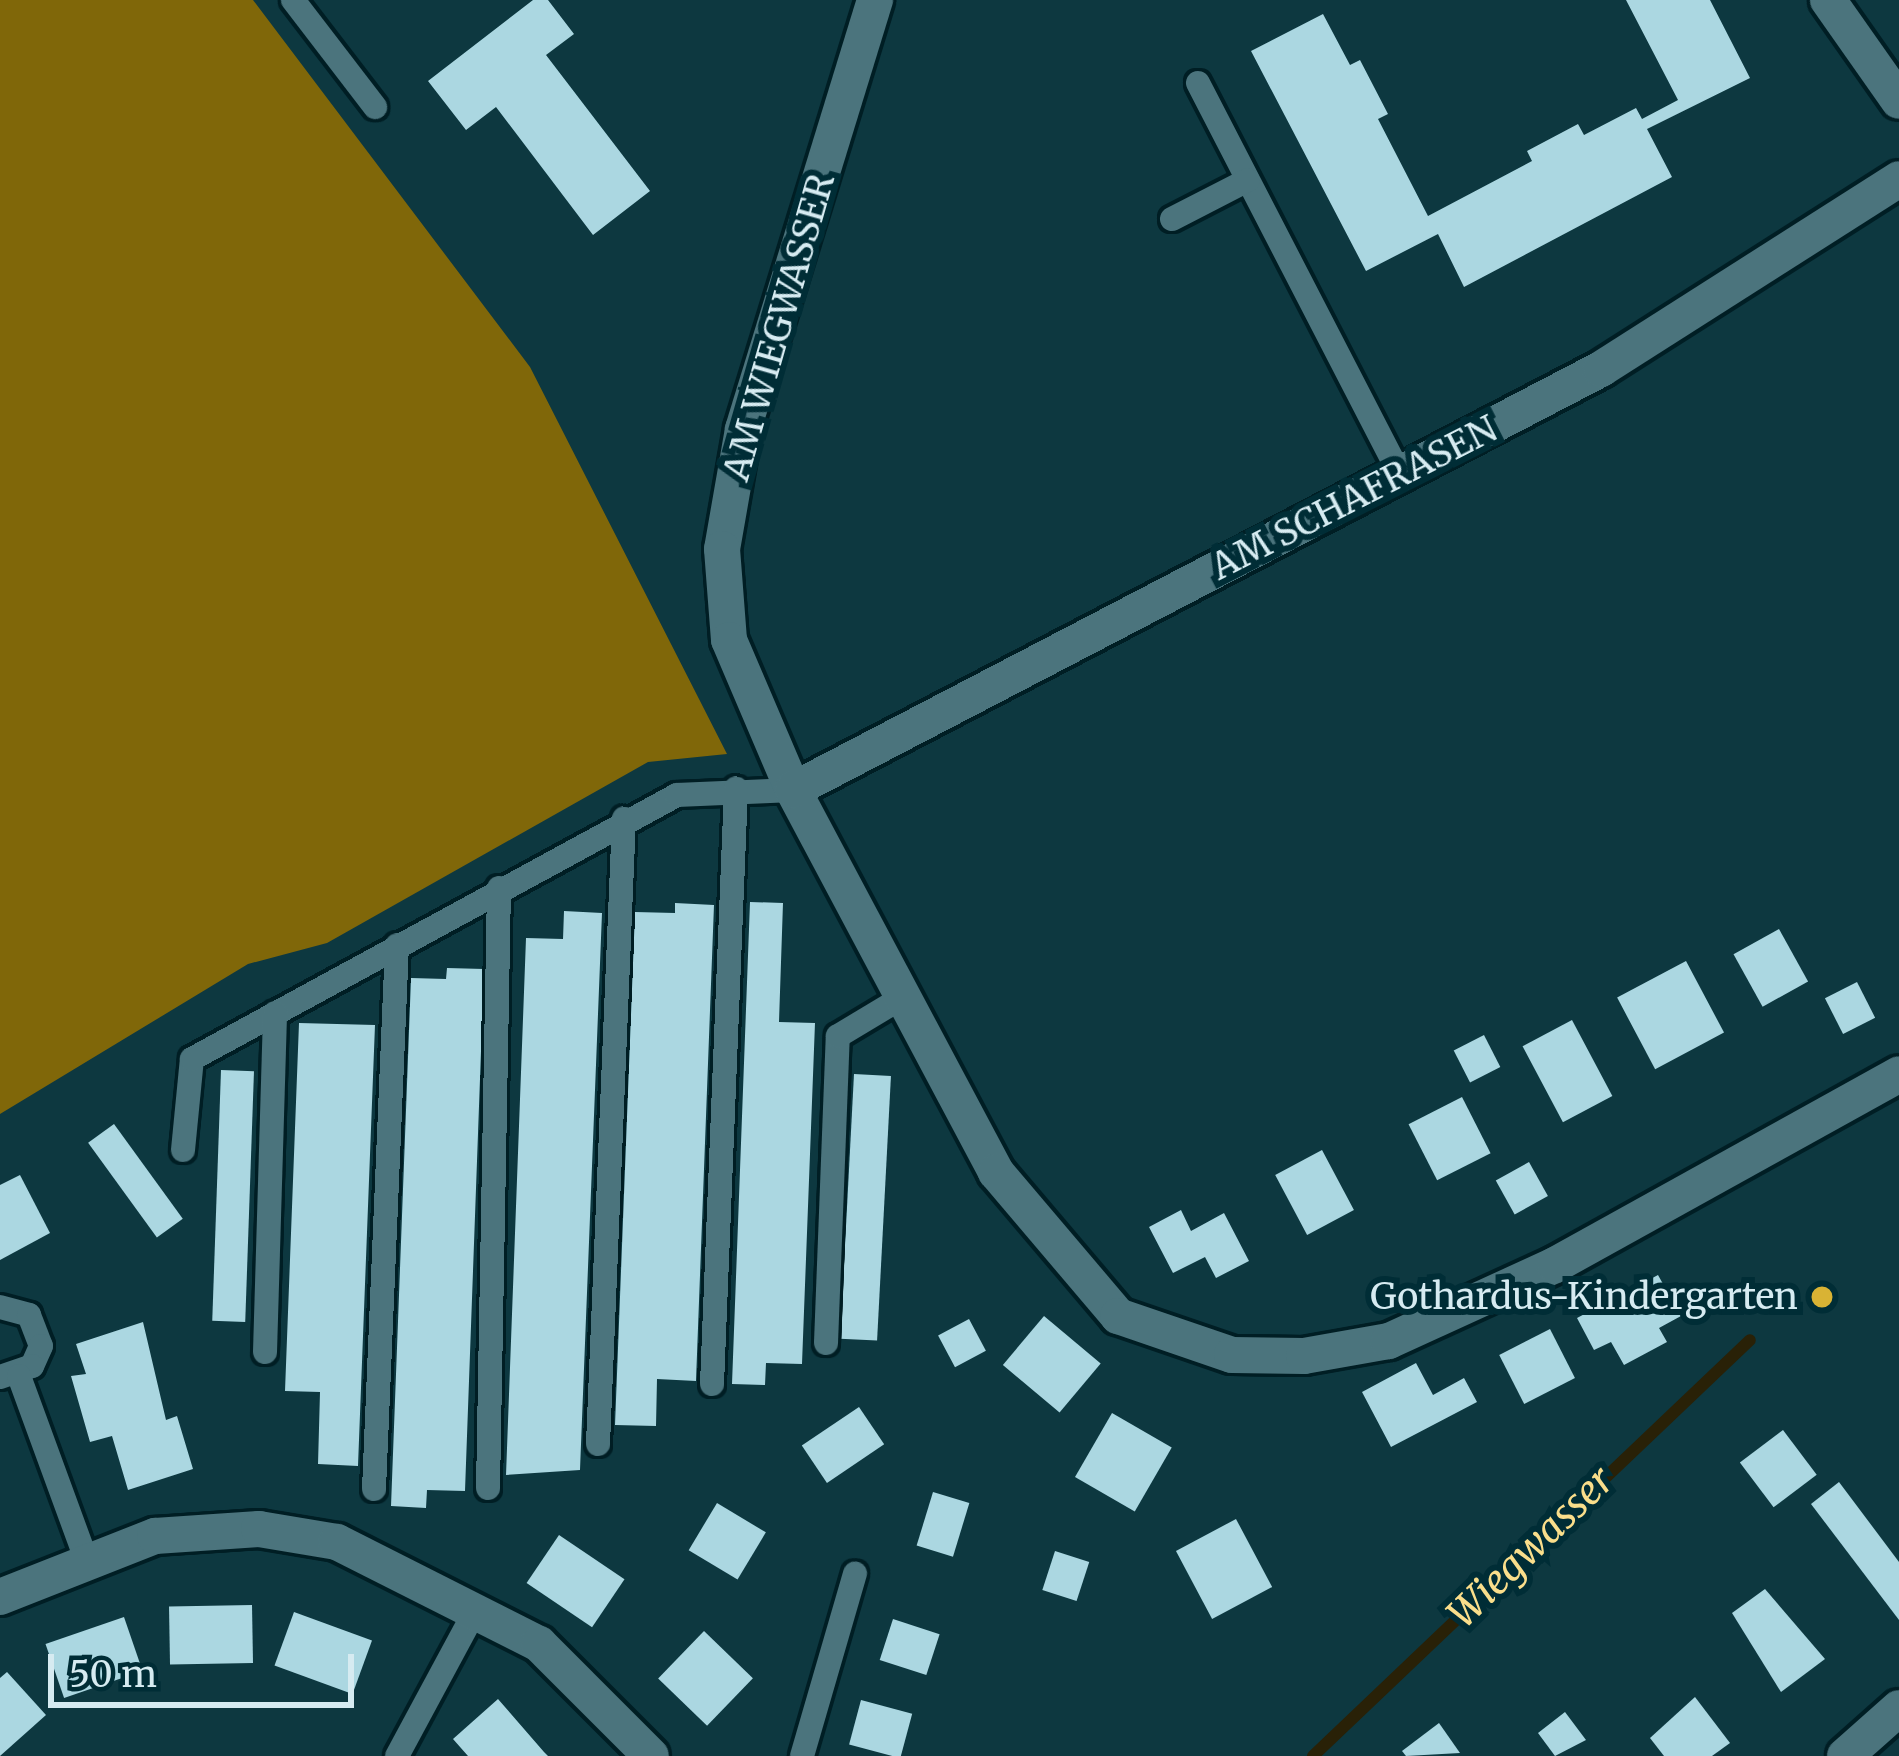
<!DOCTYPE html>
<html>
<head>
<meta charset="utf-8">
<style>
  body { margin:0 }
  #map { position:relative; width:1899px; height:1756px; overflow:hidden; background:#0d3840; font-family:Merriweather,serif }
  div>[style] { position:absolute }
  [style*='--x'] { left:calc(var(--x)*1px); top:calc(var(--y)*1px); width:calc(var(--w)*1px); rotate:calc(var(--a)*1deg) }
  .forest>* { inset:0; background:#806709 }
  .stream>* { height:12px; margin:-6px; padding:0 6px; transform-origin:6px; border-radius:6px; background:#292107 }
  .building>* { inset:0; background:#abd7e1; transform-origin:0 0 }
  .roads { filter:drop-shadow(3px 0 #001e24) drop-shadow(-3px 0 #001e24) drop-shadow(0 3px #001e24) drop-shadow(0 -3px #001e24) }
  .lane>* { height:24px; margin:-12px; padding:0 12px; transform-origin:12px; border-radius:12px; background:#4b747d }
  .street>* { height:36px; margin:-18px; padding:0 18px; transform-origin:18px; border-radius:18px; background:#4b747d }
  .dots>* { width:33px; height:33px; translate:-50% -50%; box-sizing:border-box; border:6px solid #002d36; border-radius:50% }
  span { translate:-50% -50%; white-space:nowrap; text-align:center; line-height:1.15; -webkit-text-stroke:12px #002d36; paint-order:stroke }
  .street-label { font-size:36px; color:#d6ebf1 }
  .poi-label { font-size:36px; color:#d6ebf1 }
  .right { translate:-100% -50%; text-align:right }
  .water-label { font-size:39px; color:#fade8b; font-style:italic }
  .scale { position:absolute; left:48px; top:1654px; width:306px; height:54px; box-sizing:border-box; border:6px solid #d6ebf1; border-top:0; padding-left:15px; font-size:36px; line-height:42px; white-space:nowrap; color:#d6ebf1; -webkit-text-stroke:9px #002d36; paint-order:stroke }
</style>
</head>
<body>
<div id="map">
  <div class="forest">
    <i style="clip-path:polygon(0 0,253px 0,530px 367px,727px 754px,648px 762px,327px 943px,248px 964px,0 1114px)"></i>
  </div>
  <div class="stream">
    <i style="--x:1313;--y:1756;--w:603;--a:-43.59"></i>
  </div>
  <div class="building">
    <i style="clip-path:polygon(533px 0,548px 0,574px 34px,546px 55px,650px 191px,593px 235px,496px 107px,466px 130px,428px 81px)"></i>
    <i style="clip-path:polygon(1626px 0,1710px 0,1750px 78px,1647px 129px,1672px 177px,1464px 287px,1438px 234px,1366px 271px,1251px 51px,1323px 14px,1350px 65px,1360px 60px,1388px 114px,1378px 119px,1428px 216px,1532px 161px,1527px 151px,1578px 124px,1584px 135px,1636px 108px,1642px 119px,1678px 100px)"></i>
    <i style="clip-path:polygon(750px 902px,783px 903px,779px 1022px,815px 1023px,802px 1364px,766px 1363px,765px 1385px,732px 1384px)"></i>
    <i style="clip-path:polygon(675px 903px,714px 905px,696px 1381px,657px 1379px,656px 1426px,615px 1425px,635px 912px,675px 913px)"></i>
    <i style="clip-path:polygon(564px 911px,602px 913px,580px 1470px,506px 1475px,526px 938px,563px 939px)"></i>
    <i style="left:1779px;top:929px;width:60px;height:52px;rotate:61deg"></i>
    <i style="left:1686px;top:961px;width:81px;height:78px;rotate:62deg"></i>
    <i style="clip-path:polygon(447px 968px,484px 969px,465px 1491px,427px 1490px,426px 1508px,391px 1506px,411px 978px,446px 979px)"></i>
    <i style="left:1857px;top:982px;width:40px;height:36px;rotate:63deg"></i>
    <i style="left:1572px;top:1020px;width:86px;height:56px;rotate:62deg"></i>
    <i style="clip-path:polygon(299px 1023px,375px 1025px,358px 1466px,318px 1464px,320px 1392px,285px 1391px)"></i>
    <i style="left:1484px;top:1035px;width:36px;height:34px;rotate:63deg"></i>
    <i style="left:221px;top:1070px;width:33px;height:251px;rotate:2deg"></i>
    <i style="left:854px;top:1074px;width:37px;height:265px;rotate:3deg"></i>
    <i style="left:1462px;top:1097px;width:63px;height:60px;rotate:63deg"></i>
    <i style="left:114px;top:1124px;width:117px;height:32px;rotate:54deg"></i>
    <i style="left:1322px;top:1150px;width:68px;height:53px;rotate:62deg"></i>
    <i style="left:1529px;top:1162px;width:39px;height:38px;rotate:61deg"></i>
    <i style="clip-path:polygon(20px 1175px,50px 1233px,0 1260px,0 1185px)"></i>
    <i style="clip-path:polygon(1181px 1210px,1191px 1231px,1224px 1213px,1249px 1261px,1216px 1278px,1205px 1257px,1173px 1273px,1149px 1227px)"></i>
    <i style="clip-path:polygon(1658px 1275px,1681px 1316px,1659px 1328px,1667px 1342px,1624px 1365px,1611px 1342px,1594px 1350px,1577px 1318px)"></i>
    <i style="left:1044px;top:1316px;width:74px;height:64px;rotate:40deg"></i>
    <i style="left:969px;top:1319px;width:36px;height:35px;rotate:62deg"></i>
    <i style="clip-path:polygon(143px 1322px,166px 1420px,177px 1416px,193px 1469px,128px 1490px,112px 1436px,90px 1442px,71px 1376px,86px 1374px,76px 1344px)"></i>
    <i style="left:1550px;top:1329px;width:55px;height:57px;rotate:63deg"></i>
    <i style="clip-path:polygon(1416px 1363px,1433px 1395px,1464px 1378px,1477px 1402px,1391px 1447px,1362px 1392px)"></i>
    <i style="left:859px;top:1407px;width:45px;height:69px;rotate:56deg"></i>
    <i style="left:1112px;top:1413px;width:69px;height:74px;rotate:30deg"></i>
    <i style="left:1783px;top:1430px;width:56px;height:54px;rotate:53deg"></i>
    <i style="clip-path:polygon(1839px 1482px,1899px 1562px,1899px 1620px,1811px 1504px)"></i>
    <i style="left:933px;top:1492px;width:38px;height:56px;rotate:17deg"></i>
    <i style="left:717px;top:1503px;width:57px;height:55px;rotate:31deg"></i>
    <i style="left:1236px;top:1519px;width:77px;height:68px;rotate:62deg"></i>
    <i style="left:559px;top:1535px;width:79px;height:58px;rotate:34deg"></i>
    <i style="left:1055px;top:1551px;width:36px;height:41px;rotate:18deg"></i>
    <i style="clip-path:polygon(1765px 1589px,1825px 1659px,1781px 1692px,1732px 1613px)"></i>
    <i style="left:252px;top:1605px;width:58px;height:83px;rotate:89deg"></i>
    <i style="left:294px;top:1612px;width:83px;height:57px;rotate:20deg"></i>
    <i style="left:124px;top:1617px;width:57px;height:83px;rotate:71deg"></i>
    <i style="left:893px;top:1619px;width:49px;height:43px;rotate:18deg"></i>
    <i style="left:704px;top:1631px;width:68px;height:66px;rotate:44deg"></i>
    <i style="clip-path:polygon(7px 1672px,46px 1715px,0 1756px,0 1678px)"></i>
    <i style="clip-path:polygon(1695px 1697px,1730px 1743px,1712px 1756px,1664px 1756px,1650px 1738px)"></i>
    <i style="clip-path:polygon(498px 1699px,544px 1752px,548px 1756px,468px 1756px,453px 1739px)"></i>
    <i style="left:861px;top:1700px;width:53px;height:46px;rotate:15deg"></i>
    <i style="clip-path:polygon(1565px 1712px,1586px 1740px,1555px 1756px,1538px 1733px)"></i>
    <i style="clip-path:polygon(1439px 1723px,1460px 1753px,1406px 1756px,1402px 1751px)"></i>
  </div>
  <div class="roads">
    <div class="lane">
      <i style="--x:293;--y:0;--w:135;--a:52.5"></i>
      <i style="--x:1198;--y:83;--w:440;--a:62.7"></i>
      <i style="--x:1172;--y:219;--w:85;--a:-27.2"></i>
      <i style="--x:183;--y:1150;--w:91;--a:-84.4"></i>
      <i style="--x:192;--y:1059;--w:552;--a:-28.56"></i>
      <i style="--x:677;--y:795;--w:116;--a:-2.5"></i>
      <i style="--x:0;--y:1307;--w:30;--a:15"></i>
      <i style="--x:29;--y:1315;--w:33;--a:69"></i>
      <i style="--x:41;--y:1346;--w:22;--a:114"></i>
      <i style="--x:32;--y:1366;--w:34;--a:161"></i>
      <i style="--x:826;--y:1343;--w:307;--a:-87.8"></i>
      <i style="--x:838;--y:1036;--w:76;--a:-31"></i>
      <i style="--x:265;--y:1352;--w:339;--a:-88.3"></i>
      <i style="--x:19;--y:1376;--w:198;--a:69.9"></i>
      <i style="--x:712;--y:1384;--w:596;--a:-87.69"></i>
      <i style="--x:598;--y:1444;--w:626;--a:-87.62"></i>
      <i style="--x:488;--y:1488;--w:600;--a:-88.95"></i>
      <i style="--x:374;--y:1489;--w:544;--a:-87.58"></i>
      <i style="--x:397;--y:1756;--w:167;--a:-61.7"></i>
      <i style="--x:802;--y:1756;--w:190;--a:-73.8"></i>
    </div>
    <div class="street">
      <i style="--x:875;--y:0;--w:449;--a:107.1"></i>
      <i style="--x:743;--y:429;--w:122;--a:99.9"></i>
      <i style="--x:722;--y:549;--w:91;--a:85.6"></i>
      <i style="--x:729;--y:640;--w:163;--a:66.9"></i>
      <i style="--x:793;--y:790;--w:433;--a:62"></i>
      <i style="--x:996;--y:1172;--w:189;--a:49.7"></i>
      <i style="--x:1118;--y:1316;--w:120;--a:18.9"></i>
      <i style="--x:1232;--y:1355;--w:72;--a:0.8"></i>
      <i style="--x:1304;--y:1356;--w:86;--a:-10"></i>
      <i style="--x:1389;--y:1341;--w:183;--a:-24.6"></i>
      <i style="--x:1555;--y:1265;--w:393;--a:-29"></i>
      <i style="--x:1828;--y:0;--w:123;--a:54.9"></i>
      <i style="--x:793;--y:790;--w:911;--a:-27.52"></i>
      <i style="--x:1601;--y:369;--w:353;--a:-32.5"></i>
      <i style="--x:0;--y:1597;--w:167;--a:-21.5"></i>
      <i style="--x:155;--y:1536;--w:104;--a:-3.9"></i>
      <i style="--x:259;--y:1529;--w:79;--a:9.5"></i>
      <i style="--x:337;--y:1542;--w:226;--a:26.8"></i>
      <i style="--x:539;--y:1644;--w:158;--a:45"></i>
      <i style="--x:1845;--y:1756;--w:72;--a:-41.6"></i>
    </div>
  </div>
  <div class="dots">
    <i style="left:1822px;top:1297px;background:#d9b334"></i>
  </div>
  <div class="street-label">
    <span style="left:779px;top:327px;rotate:-74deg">AM WIEGWASSER</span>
    <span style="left:1354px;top:498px;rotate:-27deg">AM SCHAFRASEN</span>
  </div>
  <div class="poi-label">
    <span class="right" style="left:1798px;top:1297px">Gothardus-Kindergarten</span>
  </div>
  <div class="water-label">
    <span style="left:1531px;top:1548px;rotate:-44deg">Wiegwasser</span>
  </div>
  <div class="scale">50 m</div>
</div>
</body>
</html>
